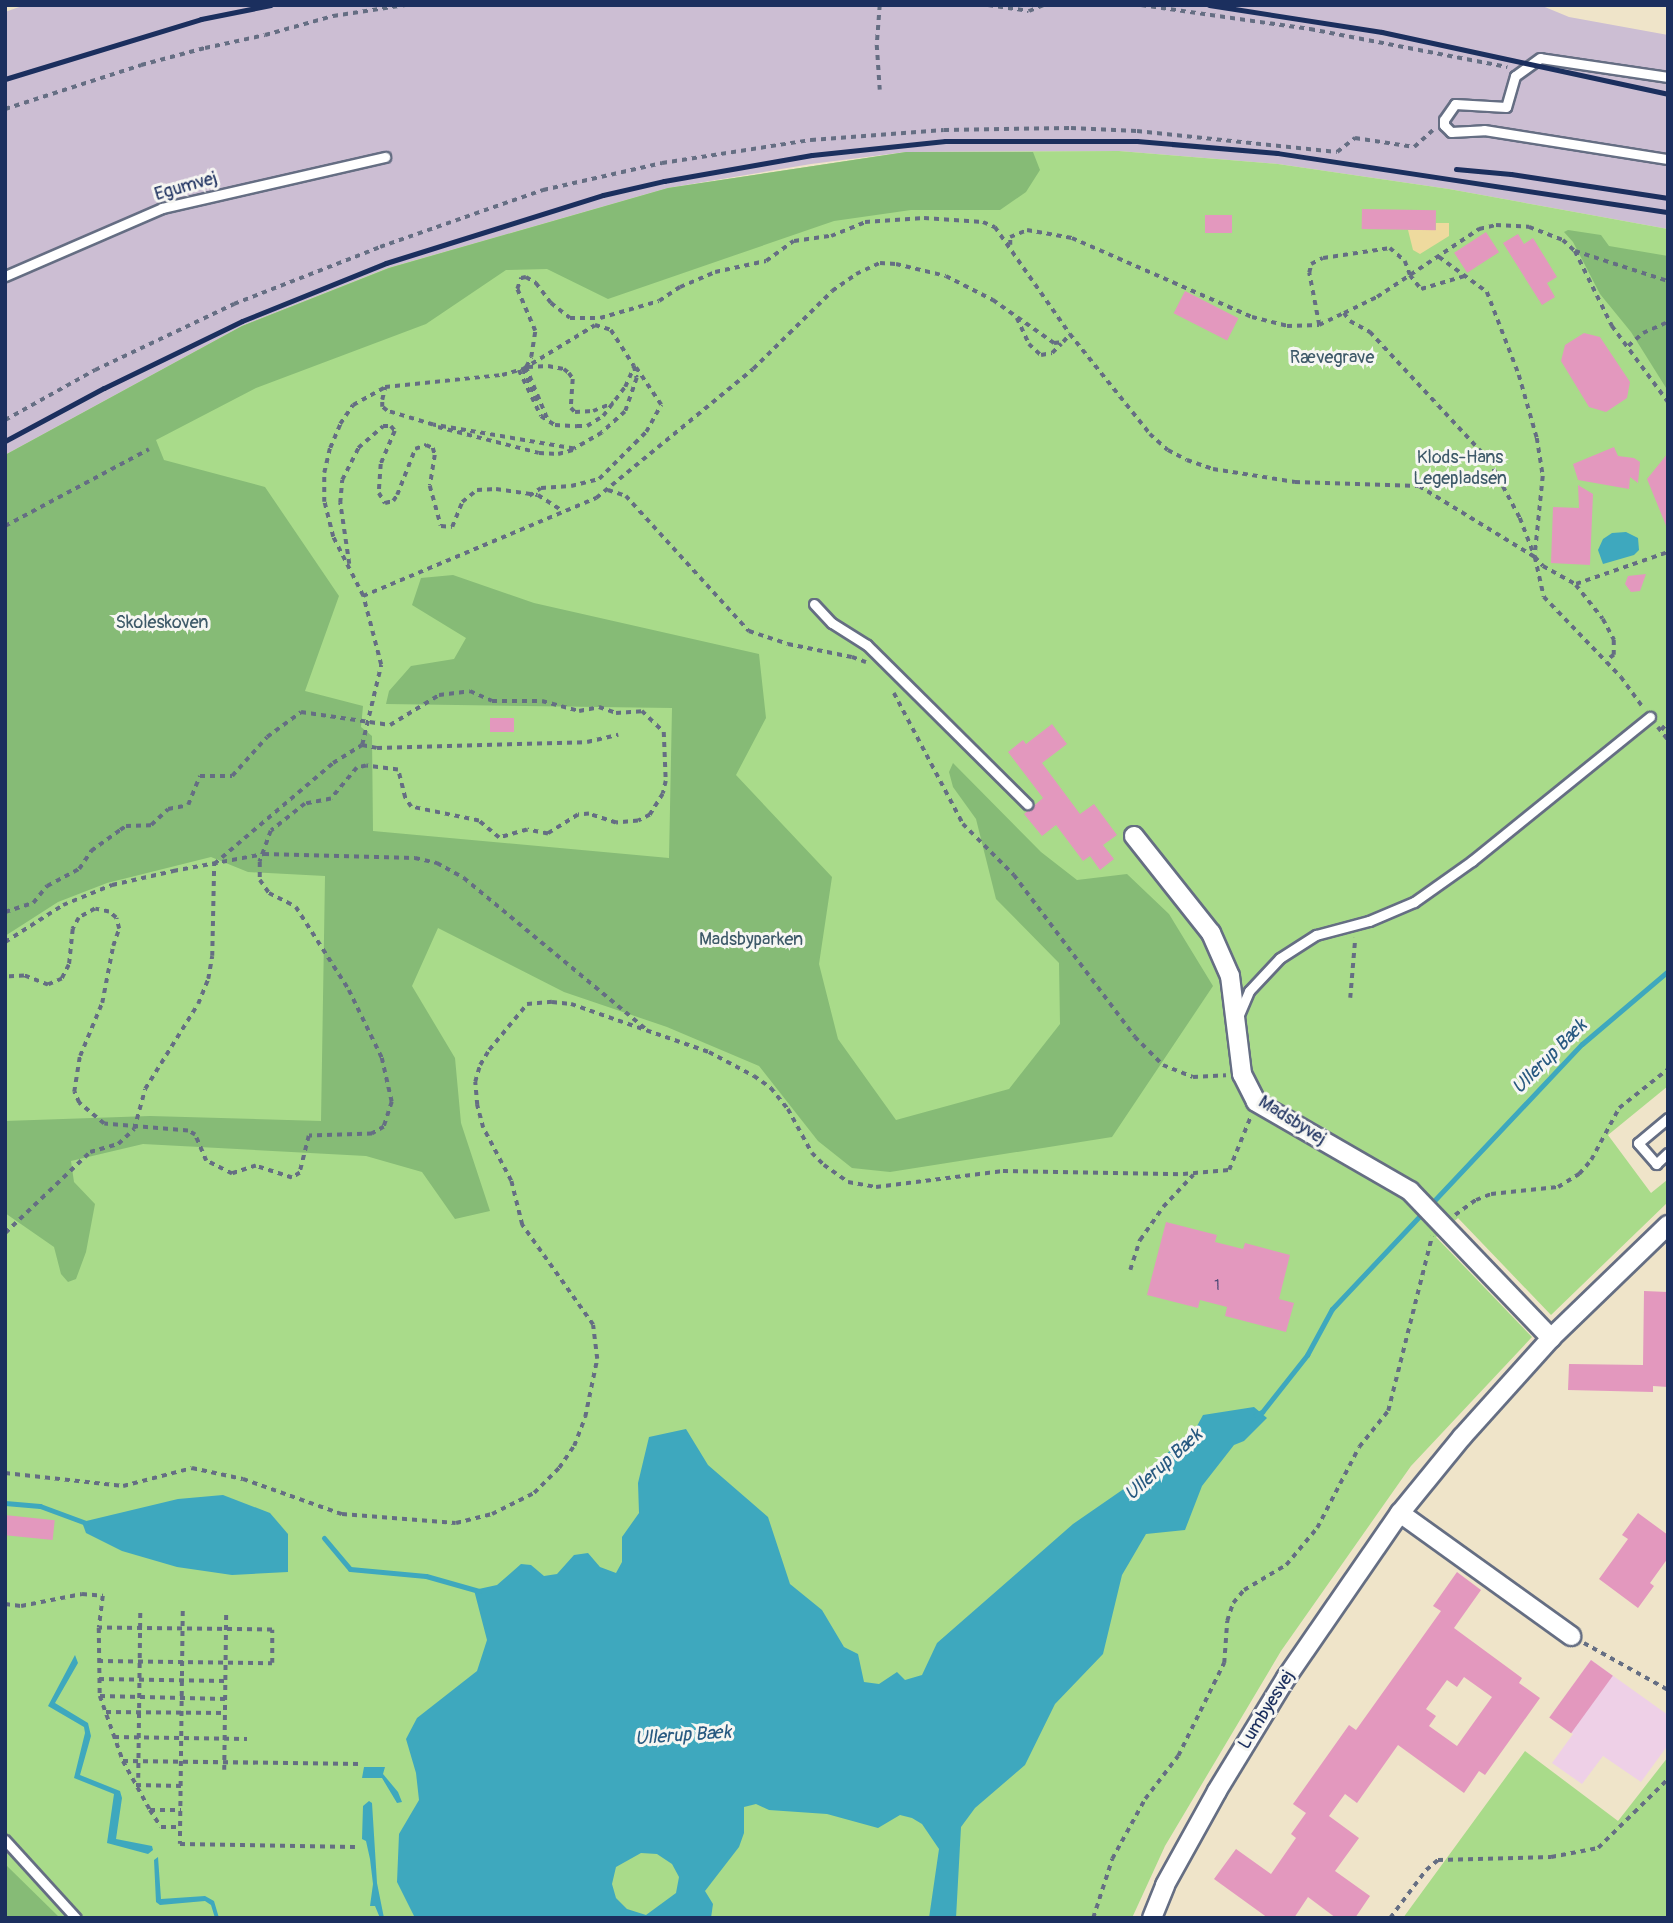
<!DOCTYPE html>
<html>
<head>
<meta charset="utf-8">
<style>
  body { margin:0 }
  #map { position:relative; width:1673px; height:1923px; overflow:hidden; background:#efe4c9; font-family:Pangolin,sans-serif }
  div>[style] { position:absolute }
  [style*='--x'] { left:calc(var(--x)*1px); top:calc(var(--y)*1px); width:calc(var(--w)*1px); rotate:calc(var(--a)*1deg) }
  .built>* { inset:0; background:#eed0e7 }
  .industrial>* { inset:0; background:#ccbed3 }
  .green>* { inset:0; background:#a9db8a }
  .forest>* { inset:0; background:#86bb76 }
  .sand>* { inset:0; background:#eeda9e }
  .water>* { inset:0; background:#3ea8be }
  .stream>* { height:5px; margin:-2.5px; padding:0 2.5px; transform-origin:2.5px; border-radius:2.5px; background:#3ea8be }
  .building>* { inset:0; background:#e398be; transform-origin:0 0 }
  .path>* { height:3.5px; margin-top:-1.75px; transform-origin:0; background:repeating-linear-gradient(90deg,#656e83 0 5px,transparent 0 10px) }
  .roads { filter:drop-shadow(2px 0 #656e83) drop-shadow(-2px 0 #656e83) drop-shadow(0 2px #656e83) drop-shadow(0 -2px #656e83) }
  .service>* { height:9px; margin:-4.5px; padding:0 4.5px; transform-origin:4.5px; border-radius:4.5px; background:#fff }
  .minor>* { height:18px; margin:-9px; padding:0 9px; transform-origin:9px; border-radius:9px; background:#fff }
  .rail>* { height:5px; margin:-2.5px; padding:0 2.5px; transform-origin:2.5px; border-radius:2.5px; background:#1b2f5e }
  span { translate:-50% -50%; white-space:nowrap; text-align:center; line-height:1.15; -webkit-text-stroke:6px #f6f6f2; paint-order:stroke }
  .number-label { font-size:14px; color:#4d4976 }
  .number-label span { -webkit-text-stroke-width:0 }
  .street-label { font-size:18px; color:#1b2f5e }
  .park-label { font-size:18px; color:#3e5a69 }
  .water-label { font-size:19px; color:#275980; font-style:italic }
  .frame { position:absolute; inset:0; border:7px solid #1b2f5e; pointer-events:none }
</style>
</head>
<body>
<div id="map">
  <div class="built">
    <i style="clip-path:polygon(1591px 1660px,1668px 1715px,1668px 1745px,1641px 1782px,1603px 1756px,1582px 1784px,1552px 1763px,1573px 1734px,1550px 1718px)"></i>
  </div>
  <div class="industrial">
    <i style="clip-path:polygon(25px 5px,1540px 5px,1569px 17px,1668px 35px,1668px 229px,1449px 189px,1278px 164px,1119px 151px,906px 152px,811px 164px,668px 188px,388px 268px,242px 326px,5px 455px,5px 12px)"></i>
  </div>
  <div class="green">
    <i style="clip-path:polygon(1119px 151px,1278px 164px,1449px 189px,1668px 229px,1668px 1086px,1608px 1135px,1651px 1193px,1667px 1180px,1668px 1202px,1551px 1315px,1458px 1218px,1436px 1237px,1532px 1337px,1411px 1466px,1281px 1651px,1165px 1846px,1132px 1918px,5px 1918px,5px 455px,242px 326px,388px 268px,668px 188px,906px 152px)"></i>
    <i style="clip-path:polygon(1525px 1751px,1618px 1821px,1668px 1757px,1668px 1918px,1403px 1918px)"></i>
  </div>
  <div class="forest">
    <i style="clip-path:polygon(906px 152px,1033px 152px,1040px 170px,1026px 192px,1000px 210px,911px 210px,834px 221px,608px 299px,547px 269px,506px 270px,426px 324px,256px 388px,156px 440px,164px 460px,265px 487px,339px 596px,305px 691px,363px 706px,361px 727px,372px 736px,373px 831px,669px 858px,672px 708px,386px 704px,389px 691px,411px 666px,454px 659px,466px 638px,412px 605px,421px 578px,453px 575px,534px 603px,759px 654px,766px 718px,736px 775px,832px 877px,819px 964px,838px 1039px,896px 1120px,1009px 1089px,1060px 1024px,1059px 963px,996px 899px,976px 819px,953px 787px,949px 772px,953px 763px,1041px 852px,1077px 880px,1127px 874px,1169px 914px,1213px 986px,1112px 1137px,890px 1172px,852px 1168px,818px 1141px,759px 1066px,667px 1027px,564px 992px,438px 928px,412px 986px,455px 1058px,461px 1123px,490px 1211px,455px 1219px,422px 1172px,366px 1156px,143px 1144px,71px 1161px,74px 1182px,95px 1204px,86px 1252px,76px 1279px,68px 1282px,61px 1274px,54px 1247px,5px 1213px,5px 1121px,150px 1116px,321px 1121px,325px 876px,248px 872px,211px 857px,107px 883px,58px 902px,5px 936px,5px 455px,242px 326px,389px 268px,668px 188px)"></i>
    <i style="clip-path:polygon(1568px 230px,1601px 235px,1609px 246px,1668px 256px,1668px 391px,1631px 332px,1600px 294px,1573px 242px,1564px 232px)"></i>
    <i style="clip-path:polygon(5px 1864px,60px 1918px,5px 1918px)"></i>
  </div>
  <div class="sand">
    <i style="clip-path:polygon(1436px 223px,1449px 223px,1449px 236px,1420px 254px,1413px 250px,1408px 230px,1436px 230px)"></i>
  </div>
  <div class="water">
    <i style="clip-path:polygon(1626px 532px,1638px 538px,1639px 550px,1634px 555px,1603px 564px,1598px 550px,1603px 539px,1612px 533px)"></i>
    <i style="clip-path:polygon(evenodd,1254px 1407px,1267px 1418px,1244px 1441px,1234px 1445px,1202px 1486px,1185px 1530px,1146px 1534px,1122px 1575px,1103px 1654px,1055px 1704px,1025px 1765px,975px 1808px,961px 1827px,956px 1918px,929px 1918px,939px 1849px,922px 1824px,912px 1818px,900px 1815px,878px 1828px,827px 1814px,769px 1810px,756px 1804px,744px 1807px,744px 1833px,739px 1847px,705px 1891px,713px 1904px,711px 1918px,415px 1918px,397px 1882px,399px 1834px,419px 1800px,416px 1773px,406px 1739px,417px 1718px,477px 1671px,487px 1640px,474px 1590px,497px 1585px,521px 1564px,531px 1565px,544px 1576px,557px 1574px,574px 1555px,588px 1553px,600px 1567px,616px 1573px,622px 1562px,622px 1537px,639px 1513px,638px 1483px,649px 1437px,686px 1429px,708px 1465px,768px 1517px,790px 1584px,822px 1610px,844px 1647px,858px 1654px,864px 1682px,879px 1684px,897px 1672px,905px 1680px,922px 1675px,937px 1643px,1073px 1524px,1141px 1477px,1197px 1426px,1203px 1415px,1254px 1407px,641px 1853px,657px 1854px,672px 1864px,679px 1877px,676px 1893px,646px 1915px,627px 1909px,616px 1898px,612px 1884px,616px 1867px,641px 1853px)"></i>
    <i style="clip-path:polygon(223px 1495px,270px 1513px,288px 1534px,288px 1572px,232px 1575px,177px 1567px,122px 1551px,86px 1533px,82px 1522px,178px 1499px)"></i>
    <i style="clip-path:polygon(75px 1655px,78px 1663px,55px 1703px,88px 1723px,91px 1736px,80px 1775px,120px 1791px,122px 1798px,116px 1839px,152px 1846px,153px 1850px,148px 1854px,107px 1843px,114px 1794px,74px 1778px,85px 1733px,84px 1727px,48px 1706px)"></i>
    <i style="clip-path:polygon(364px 1767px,385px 1767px,383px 1774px,398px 1792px,402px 1802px,397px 1803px,382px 1778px,362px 1778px)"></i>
    <i style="clip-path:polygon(369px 1801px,372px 1803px,377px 1883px,384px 1918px,380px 1918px,375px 1906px,370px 1906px,373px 1884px,370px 1859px,366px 1841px,362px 1839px,363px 1806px)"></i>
    <i style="clip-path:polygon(158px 1857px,161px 1899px,205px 1896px,214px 1901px,219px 1918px,215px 1918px,211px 1905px,205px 1901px,160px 1905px,156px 1902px,154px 1860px)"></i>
  </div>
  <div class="stream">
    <i style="--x:1256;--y:1415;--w:7;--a:-27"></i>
    <i style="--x:1262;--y:1412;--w:73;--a:-51.7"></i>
    <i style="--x:1307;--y:1355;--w:52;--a:-61.5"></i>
    <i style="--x:1332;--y:1309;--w:364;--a:-46.7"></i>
    <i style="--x:1582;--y:1044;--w:113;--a:-40.3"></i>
    <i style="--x:5;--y:1503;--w:35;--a:5"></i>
    <i style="--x:40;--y:1506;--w:49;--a:20.3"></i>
    <i style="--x:324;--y:1538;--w:40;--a:50"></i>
    <i style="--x:350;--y:1569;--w:76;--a:5.3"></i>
    <i style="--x:426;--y:1576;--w:55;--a:15.8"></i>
  </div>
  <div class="building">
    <i style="left:1362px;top:209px;width:74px;height:20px;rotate:1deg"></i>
    <i style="left:1205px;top:215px;width:27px;height:18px"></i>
    <i style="left:1486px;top:232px;width:24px;height:38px;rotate:57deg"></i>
    <i style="clip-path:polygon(1518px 234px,1524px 244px,1533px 238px,1557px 277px,1547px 283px,1555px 297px,1542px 305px,1503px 243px)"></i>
    <i style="left:1185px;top:291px;width:60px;height:25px;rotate:27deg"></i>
    <i style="clip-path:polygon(1584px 333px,1600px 337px,1630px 382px,1627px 398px,1606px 412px,1589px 407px,1561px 361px,1565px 345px)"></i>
    <i style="clip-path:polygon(1614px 447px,1618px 456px,1634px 458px,1640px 462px,1638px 483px,1630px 477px,1629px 489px,1578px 480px,1573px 464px)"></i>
    <i style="clip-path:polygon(1668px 453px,1668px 528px,1667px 528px,1647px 479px)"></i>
    <i style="clip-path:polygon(1578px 485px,1593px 494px,1590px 565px,1551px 563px,1553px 507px,1579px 508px)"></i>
    <i style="clip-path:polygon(1646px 574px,1640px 591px,1631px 592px,1625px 584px,1628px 576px)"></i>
    <i style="left:514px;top:718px;width:14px;height:24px;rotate:90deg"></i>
    <i style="clip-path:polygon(1052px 724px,1067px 744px,1042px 763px,1080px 814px,1094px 804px,1117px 835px,1103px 845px,1114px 859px,1100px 870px,1090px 856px,1083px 861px,1056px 825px,1042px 836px,1024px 814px,1043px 798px,1008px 752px,1023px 740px,1026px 744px)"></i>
    <i style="clip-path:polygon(1166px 1222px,1217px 1235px,1215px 1242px,1243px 1249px,1245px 1243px,1290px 1255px,1279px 1299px,1294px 1303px,1286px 1332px,1225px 1316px,1227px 1307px,1200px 1300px,1198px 1308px,1147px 1295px)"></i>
    <i style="clip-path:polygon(1644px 1291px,1668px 1292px,1668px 1387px,1653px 1386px,1653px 1392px,1568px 1390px,1569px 1364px,1643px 1365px)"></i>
    <i style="clip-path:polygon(1638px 1513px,1668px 1535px,1668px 1558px,1650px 1583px,1654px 1586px,1638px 1608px,1599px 1579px,1628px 1539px,1622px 1535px)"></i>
    <i style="left:5px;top:1515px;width:50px;height:20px;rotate:6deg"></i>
    <i style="clip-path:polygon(evenodd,1457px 1572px,1481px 1590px,1454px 1628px,1522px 1678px,1519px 1683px,1540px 1698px,1485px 1775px,1479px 1771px,1464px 1793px,1398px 1745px,1357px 1803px,1345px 1794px,1329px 1816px,1359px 1838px,1335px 1871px,1370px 1896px,1355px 1918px,1336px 1918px,1308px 1897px,1294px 1918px,1268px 1918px,1214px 1879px,1236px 1849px,1271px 1874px,1296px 1838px,1291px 1834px,1306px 1813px,1293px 1804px,1349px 1725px,1356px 1730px,1441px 1611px,1433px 1606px,1457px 1572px,1464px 1677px,1492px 1697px,1457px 1746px,1429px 1726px,1436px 1716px,1426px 1709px,1447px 1680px,1457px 1687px,1464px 1677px)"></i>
    <i style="left:1591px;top:1660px;width:27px;height:71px;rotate:36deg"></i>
  </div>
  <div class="path">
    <i style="--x:880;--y:5;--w:40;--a:94.3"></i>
    <i style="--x:877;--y:45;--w:45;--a:86.2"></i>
    <i style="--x:988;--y:5;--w:41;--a:8.3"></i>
    <i style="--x:1029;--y:11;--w:16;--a:-22"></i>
    <i style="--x:1141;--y:5;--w:171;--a:8.1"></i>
    <i style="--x:1310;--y:29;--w:201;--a:10.9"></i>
    <i style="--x:5;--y:109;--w:143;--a:-17.9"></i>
    <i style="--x:141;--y:65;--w:66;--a:-14.9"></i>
    <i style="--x:205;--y:48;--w:61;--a:-12.2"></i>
    <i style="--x:265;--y:35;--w:71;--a:-15.6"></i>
    <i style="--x:333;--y:16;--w:73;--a:-8.7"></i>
    <i style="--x:1010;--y:245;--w:8;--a:-90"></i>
    <i style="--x:1010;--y:237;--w:18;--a:-22"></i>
    <i style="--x:1027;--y:230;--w:46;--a:10.1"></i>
    <i style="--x:1072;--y:238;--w:197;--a:23.7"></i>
    <i style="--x:1252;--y:317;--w:36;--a:14"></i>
    <i style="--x:1287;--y:326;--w:32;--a:-2"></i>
    <i style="--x:1319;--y:325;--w:28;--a:-26"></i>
    <i style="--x:1344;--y:313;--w:37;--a:-26"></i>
    <i style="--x:1377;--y:297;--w:123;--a:-33.7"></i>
    <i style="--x:1479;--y:229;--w:17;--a:-13"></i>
    <i style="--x:1496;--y:225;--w:33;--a:3"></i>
    <i style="--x:1529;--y:227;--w:36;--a:21"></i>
    <i style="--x:1563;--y:240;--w:16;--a:43"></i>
    <i style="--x:1575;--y:251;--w:84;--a:63.7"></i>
    <i style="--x:1612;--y:326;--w:94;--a:53.6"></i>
    <i style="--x:1575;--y:251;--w:98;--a:17.9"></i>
    <i style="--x:1439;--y:257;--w:59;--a:36.1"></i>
    <i style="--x:1487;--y:292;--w:89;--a:68.9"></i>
    <i style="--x:1519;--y:375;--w:66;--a:74.1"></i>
    <i style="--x:1537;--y:438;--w:38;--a:81"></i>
    <i style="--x:1543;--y:476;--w:79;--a:95.8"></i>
    <i style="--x:1344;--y:313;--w:10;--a:53"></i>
    <i style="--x:1350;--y:321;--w:23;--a:29"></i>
    <i style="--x:1370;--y:332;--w:175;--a:47.1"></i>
    <i style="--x:1489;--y:460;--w:66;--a:61.9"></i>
    <i style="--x:1520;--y:518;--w:42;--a:69"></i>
    <i style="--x:1535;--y:557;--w:12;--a:48"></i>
    <i style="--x:1543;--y:566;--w:38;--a:29"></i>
    <i style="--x:1576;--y:584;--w:97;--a:-19.2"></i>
    <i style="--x:1017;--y:318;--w:29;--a:65"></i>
    <i style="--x:1029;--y:344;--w:16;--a:43"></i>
    <i style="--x:1041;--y:355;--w:11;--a:-10"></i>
    <i style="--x:1052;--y:353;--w:13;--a:-45"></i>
    <i style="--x:1319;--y:325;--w:53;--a:-100.9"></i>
    <i style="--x:1309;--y:273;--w:9;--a:-77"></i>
    <i style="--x:1311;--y:264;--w:13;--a:-27"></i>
    <i style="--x:1323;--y:258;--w:68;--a:-8.5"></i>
    <i style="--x:1390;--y:248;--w:20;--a:41"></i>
    <i style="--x:1405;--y:261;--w:15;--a:70"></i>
    <i style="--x:1410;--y:275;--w:18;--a:52"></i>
    <i style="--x:1421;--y:289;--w:46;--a:-16.5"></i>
    <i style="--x:1628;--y:346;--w:20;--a:-41"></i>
    <i style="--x:1643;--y:333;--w:27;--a:-24"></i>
    <i style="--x:526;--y:367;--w:11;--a:-63"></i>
    <i style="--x:531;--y:357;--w:26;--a:-81"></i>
    <i style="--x:535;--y:331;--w:46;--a:-113.2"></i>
    <i style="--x:517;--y:289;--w:12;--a:-70"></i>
    <i style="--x:521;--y:278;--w:5;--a:-11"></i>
    <i style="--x:526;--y:277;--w:12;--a:31"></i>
    <i style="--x:536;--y:283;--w:25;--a:53"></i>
    <i style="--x:551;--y:303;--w:24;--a:38"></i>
    <i style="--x:570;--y:318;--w:30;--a:0"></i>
    <i style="--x:600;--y:318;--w:61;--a:-16.1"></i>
    <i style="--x:659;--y:301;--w:25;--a:-34"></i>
    <i style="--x:680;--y:287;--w:38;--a:-23"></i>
    <i style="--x:715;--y:272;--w:52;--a:-12.2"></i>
    <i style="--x:766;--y:261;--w:34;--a:-36"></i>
    <i style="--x:794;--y:241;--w:37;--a:-8"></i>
    <i style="--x:831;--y:236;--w:37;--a:-22"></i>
    <i style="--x:865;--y:222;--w:59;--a:-3.9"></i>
    <i style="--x:924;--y:218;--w:59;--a:3.9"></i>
    <i style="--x:983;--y:222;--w:13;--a:23"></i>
    <i style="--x:995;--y:227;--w:131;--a:55"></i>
    <i style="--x:1070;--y:334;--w:128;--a:51.3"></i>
    <i style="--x:1150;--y:434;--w:24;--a:42"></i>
    <i style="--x:1168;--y:450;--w:21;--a:28"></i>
    <i style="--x:1187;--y:460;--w:28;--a:19"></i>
    <i style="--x:1213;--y:469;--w:83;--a:9"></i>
    <i style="--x:1295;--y:482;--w:124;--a:1.8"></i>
    <i style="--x:1419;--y:486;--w:136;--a:31.5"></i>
    <i style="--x:1535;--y:557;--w:41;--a:77.3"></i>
    <i style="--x:1544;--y:597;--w:111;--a:46.1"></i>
    <i style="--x:1621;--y:677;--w:37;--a:54"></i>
    <i style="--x:526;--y:367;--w:57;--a:67.5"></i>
    <i style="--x:528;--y:367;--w:20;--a:-3"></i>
    <i style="--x:548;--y:366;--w:16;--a:11"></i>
    <i style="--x:564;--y:369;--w:6;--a:39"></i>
    <i style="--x:569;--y:373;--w:7;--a:56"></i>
    <i style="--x:573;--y:379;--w:29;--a:94"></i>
    <i style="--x:571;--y:408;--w:6;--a:45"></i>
    <i style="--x:575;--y:412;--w:18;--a:-3"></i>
    <i style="--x:593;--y:411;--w:22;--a:-22"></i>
    <i style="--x:523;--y:369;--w:35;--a:65"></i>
    <i style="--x:519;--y:370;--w:51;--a:64.4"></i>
    <i style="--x:541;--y:416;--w:17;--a:33"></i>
    <i style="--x:555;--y:425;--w:22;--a:3"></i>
    <i style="--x:577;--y:426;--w:10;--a:0"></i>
    <i style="--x:587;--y:426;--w:19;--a:-32"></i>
    <i style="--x:603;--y:416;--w:36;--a:-53"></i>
    <i style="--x:625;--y:387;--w:22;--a:-66"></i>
    <i style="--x:5;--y:420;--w:103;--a:-29.1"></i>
    <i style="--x:95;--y:370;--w:154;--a:-25.4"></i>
    <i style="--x:234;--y:304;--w:157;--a:-21.3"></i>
    <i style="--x:380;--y:247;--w:173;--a:-19.3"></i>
    <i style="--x:543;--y:190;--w:122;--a:-12.8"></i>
    <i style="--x:662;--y:163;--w:151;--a:-8.8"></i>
    <i style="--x:811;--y:140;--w:133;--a:-4.3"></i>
    <i style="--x:944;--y:130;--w:127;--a:-0.9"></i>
    <i style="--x:1071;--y:128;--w:66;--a:2.6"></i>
    <i style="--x:1137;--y:131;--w:201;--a:6"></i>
    <i style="--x:1337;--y:152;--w:23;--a:-38"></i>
    <i style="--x:1355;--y:138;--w:60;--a:8.7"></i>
    <i style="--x:1414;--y:147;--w:25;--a:-42"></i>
    <i style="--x:438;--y:427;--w:104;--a:14.4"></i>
    <i style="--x:539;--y:453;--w:19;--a:3"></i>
    <i style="--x:558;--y:454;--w:16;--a:-15"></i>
    <i style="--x:608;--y:490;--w:19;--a:18"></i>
    <i style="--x:626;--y:496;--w:183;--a:47.7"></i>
    <i style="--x:749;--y:631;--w:41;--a:18.4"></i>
    <i style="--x:788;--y:644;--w:65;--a:11.5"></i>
    <i style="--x:852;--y:657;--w:15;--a:20"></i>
    <i style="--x:529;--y:496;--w:14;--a:-34"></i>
    <i style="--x:541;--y:488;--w:30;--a:-4"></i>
    <i style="--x:571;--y:486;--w:29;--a:-14"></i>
    <i style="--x:599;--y:479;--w:66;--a:-45"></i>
    <i style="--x:646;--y:432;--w:31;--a:-61"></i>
    <i style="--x:661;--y:405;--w:45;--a:-124"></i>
    <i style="--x:5;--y:526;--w:163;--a:-28.1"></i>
    <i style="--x:349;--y:564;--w:62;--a:-98.4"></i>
    <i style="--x:340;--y:503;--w:23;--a:-85"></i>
    <i style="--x:342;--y:480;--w:36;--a:-63"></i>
    <i style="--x:358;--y:448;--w:33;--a:-41"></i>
    <i style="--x:383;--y:426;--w:8;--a:0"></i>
    <i style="--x:391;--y:426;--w:6;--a:51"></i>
    <i style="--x:395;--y:431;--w:36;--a:113"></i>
    <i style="--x:381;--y:464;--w:29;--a:94"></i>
    <i style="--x:379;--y:493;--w:12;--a:59"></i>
    <i style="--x:385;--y:503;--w:8;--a:-14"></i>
    <i style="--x:393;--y:501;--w:7;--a:-56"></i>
    <i style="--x:397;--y:495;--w:49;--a:-68.6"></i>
    <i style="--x:415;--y:449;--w:12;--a:-20"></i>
    <i style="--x:426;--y:445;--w:8;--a:23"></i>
    <i style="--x:433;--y:448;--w:7;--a:74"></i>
    <i style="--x:435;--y:455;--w:31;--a:99"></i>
    <i style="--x:430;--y:486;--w:41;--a:74.6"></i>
    <i style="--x:441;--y:526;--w:11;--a:5"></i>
    <i style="--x:452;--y:527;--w:27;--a:-68"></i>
    <i style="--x:462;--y:502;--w:19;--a:-39"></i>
    <i style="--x:477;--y:490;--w:19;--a:-3"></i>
    <i style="--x:496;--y:489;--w:42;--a:8.1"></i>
    <i style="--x:538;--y:495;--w:27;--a:33"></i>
    <i style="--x:1576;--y:585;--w:43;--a:51.5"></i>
    <i style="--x:1603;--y:619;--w:24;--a:62"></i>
    <i style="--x:1614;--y:640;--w:15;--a:90"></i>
    <i style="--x:1614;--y:655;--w:10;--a:143"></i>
    <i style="--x:363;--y:596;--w:253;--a:-22.8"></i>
    <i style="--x:596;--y:498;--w:203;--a:-39.4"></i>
    <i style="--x:753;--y:369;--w:111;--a:-44.6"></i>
    <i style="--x:832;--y:291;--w:29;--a:-35"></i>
    <i style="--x:856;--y:274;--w:26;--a:-25"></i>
    <i style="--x:880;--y:263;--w:16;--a:4"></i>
    <i style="--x:896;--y:264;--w:51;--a:13.5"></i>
    <i style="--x:946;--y:276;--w:53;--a:27.1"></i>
    <i style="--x:993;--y:300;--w:75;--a:35.2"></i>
    <i style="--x:1054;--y:343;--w:9;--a:-6"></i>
    <i style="--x:1063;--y:342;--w:11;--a:-49"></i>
    <i style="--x:894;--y:693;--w:148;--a:62.2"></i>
    <i style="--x:963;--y:824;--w:72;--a:45"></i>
    <i style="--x:1014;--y:875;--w:202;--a:53.2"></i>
    <i style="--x:1135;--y:1037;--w:40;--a:45"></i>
    <i style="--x:1163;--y:1065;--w:32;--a:22"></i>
    <i style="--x:1193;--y:1077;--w:33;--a:-3"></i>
    <i style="--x:1658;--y:727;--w:16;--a:52"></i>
    <i style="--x:1661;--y:730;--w:11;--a:-49"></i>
    <i style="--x:362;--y:745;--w:82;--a:-76.6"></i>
    <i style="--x:381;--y:665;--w:71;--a:-104.6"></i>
    <i style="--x:363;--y:596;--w:66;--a:-117"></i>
    <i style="--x:333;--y:537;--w:36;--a:-104"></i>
    <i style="--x:324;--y:502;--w:29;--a:-90"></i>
    <i style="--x:324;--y:473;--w:26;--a:-77"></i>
    <i style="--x:330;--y:448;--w:26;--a:-67"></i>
    <i style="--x:340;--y:424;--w:23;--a:-56"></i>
    <i style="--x:353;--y:405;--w:37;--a:-29"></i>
    <i style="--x:385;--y:387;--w:118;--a:-5.9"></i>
    <i style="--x:502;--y:375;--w:22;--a:-16"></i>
    <i style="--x:523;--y:369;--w:84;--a:-31.4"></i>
    <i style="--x:595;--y:325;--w:17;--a:17"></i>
    <i style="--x:611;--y:330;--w:43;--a:57.4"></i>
    <i style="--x:634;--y:366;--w:12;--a:76"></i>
    <i style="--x:637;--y:378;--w:36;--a:109"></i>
    <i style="--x:625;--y:412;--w:31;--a:138"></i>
    <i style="--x:602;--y:433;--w:32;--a:150"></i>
    <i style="--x:574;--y:449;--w:143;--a:-170.3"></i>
    <i style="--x:433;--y:425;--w:48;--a:-163.1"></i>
    <i style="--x:387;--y:411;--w:6;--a:-141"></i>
    <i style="--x:382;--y:407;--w:7;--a:-90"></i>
    <i style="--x:382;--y:400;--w:13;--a:-77"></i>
    <i style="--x:5;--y:912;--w:29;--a:-18"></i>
    <i style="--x:33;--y:903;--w:22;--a:-51"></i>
    <i style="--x:47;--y:886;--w:36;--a:-28"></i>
    <i style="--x:79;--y:869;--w:22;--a:-56"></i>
    <i style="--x:91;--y:851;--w:36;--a:-36"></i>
    <i style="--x:120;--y:830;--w:7;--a:-34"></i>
    <i style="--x:126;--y:826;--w:25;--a:-2"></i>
    <i style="--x:151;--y:825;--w:23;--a:-43"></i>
    <i style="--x:168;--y:809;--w:20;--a:-11"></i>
    <i style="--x:188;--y:805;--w:31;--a:-68"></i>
    <i style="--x:200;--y:776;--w:32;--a:0"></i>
    <i style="--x:232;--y:776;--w:52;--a:-48.1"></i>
    <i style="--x:267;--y:737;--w:42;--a:-36.3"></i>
    <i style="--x:301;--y:712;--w:90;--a:8.3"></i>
    <i style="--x:390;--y:725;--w:57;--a:-31.5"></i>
    <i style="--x:439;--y:695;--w:31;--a:-7"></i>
    <i style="--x:470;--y:691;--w:24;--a:24"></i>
    <i style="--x:492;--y:701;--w:50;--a:0"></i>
    <i style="--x:542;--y:701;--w:38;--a:15"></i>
    <i style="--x:579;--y:711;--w:20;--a:-11"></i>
    <i style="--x:599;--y:707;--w:18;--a:19"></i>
    <i style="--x:616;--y:713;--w:26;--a:-4"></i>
    <i style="--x:642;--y:711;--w:30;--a:44"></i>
    <i style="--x:664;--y:732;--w:49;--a:87.7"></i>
    <i style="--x:666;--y:781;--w:13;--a:103"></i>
    <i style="--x:663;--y:794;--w:25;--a:122"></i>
    <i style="--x:650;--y:815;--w:13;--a:153"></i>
    <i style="--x:638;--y:821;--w:22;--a:175"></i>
    <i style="--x:616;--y:823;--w:28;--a:-162"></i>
    <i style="--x:589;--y:814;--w:11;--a:175"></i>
    <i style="--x:578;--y:815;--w:36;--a:148"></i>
    <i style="--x:548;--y:834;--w:21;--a:-169"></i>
    <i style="--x:527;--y:830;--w:29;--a:164"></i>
    <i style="--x:499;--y:838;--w:26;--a:-140"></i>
    <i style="--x:479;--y:821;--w:69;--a:-168.4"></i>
    <i style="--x:411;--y:807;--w:11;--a:-124"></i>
    <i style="--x:405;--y:798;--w:29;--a:-104"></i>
    <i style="--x:398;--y:770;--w:32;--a:-173"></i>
    <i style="--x:366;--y:766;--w:9;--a:167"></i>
    <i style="--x:357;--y:768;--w:40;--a:130"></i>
    <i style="--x:331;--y:799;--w:26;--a:169"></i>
    <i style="--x:305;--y:804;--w:43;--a:141.5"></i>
    <i style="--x:271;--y:831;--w:33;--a:110"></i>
    <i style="--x:260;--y:862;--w:18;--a:90"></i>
    <i style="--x:260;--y:880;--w:16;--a:55"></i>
    <i style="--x:269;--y:893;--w:30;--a:27"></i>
    <i style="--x:296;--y:907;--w:98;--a:57.4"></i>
    <i style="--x:349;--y:990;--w:76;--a:64.1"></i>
    <i style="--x:382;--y:1058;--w:45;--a:77.2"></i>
    <i style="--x:392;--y:1102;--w:26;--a:108"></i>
    <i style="--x:384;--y:1127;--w:14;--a:150"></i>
    <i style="--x:372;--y:1134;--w:63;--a:178.2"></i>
    <i style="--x:309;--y:1136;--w:38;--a:104"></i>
    <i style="--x:300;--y:1173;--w:9;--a:148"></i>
    <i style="--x:292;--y:1178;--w:38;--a:-162"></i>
    <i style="--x:256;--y:1166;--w:25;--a:162"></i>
    <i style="--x:232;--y:1174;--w:29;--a:-153"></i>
    <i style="--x:206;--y:1161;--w:28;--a:-113"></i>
    <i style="--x:195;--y:1135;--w:8;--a:-150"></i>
    <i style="--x:188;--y:1131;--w:84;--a:-175.2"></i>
    <i style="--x:104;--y:1124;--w:33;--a:-140"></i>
    <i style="--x:79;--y:1103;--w:12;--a:-114"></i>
    <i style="--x:74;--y:1092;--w:36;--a:-81"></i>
    <i style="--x:80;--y:1056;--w:57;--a:-67.5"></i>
    <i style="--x:102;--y:1003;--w:58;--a:-79.1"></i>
    <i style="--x:113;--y:946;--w:18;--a:-71"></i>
    <i style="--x:119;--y:929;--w:11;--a:-105"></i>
    <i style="--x:116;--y:918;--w:9;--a:-139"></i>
    <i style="--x:109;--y:912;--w:14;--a:-168"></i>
    <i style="--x:95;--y:909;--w:18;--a:151"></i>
    <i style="--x:79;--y:918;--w:13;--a:119"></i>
    <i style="--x:73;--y:929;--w:36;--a:96"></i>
    <i style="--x:69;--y:965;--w:16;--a:117"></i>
    <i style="--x:62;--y:979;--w:15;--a:157"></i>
    <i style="--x:48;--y:985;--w:26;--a:-159"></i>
    <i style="--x:24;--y:976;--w:19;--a:177"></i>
    <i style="--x:5;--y:942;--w:69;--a:-32.5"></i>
    <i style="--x:63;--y:905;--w:53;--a:-22.2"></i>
    <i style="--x:112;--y:885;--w:63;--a:-12.9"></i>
    <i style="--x:173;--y:871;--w:93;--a:-10.6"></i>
    <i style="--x:264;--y:854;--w:151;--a:1.5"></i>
    <i style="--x:415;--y:858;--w:23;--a:13"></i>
    <i style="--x:437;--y:863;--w:31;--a:29"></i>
    <i style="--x:464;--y:878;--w:236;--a:39.7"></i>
    <i style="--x:1350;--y:998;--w:60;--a:-85.2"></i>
    <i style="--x:1455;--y:1215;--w:26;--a:-36"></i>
    <i style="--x:1476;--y:1200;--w:16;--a:-22"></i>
    <i style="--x:1491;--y:1194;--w:67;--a:-6"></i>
    <i style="--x:1558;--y:1187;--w:25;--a:-32"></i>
    <i style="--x:1579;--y:1174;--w:18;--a:-49"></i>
    <i style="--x:1591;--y:1160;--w:59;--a:-61.7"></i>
    <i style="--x:1619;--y:1108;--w:63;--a:-38.5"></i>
    <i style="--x:5;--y:1233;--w:117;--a:-43.6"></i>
    <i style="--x:90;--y:1152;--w:29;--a:-16"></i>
    <i style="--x:118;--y:1144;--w:22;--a:-43"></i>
    <i style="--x:134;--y:1129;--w:41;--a:-74.6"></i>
    <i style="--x:145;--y:1089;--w:100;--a:-58.1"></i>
    <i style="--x:198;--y:1004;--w:27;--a:-68"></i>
    <i style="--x:208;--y:979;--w:23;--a:-80"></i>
    <i style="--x:212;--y:956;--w:92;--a:-88.8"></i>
    <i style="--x:214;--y:864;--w:156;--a:-40.3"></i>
    <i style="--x:333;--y:763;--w:34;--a:-32"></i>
    <i style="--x:362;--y:745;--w:15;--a:11"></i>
    <i style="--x:377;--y:748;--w:210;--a:-1.6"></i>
    <i style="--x:587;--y:742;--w:32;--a:-13"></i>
    <i style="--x:1130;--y:1270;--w:32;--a:-72"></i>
    <i style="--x:1140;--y:1240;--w:40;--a:-55.1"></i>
    <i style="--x:1163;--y:1207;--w:44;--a:-46.8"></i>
    <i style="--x:5;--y:1473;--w:119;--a:6.3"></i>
    <i style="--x:123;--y:1486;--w:71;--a:-14.6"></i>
    <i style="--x:192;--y:1468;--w:52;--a:12.2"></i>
    <i style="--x:243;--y:1479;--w:105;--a:19.5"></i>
    <i style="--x:342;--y:1514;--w:114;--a:4.5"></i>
    <i style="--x:456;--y:1523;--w:37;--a:-14"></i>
    <i style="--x:492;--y:1514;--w:47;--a:-26.6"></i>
    <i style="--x:534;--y:1493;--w:35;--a:-45"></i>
    <i style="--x:559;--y:1468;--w:27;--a:-56"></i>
    <i style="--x:574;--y:1446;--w:31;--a:-69"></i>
    <i style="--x:585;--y:1417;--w:59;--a:-78.3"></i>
    <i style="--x:597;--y:1359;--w:34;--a:-97"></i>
    <i style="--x:593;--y:1325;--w:123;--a:-125.4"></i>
    <i style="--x:522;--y:1225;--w:45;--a:-104"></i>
    <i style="--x:511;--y:1181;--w:60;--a:-117.8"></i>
    <i style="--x:483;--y:1128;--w:24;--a:-105"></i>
    <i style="--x:477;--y:1105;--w:23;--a:-95"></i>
    <i style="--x:475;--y:1082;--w:18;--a:-74"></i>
    <i style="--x:480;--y:1065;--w:17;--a:-59"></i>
    <i style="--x:489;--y:1050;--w:60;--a:-50.4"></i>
    <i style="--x:527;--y:1004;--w:25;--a:-5"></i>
    <i style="--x:552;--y:1002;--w:19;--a:6"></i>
    <i style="--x:571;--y:1004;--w:146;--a:19.2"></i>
    <i style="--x:709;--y:1052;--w:51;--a:28.1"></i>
    <i style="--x:754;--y:1076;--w:21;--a:35"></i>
    <i style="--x:771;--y:1088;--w:27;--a:51"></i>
    <i style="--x:788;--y:1109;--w:50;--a:61.4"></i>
    <i style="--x:812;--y:1153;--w:17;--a:45"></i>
    <i style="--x:824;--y:1165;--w:29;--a:35"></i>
    <i style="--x:848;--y:1182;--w:28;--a:10"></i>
    <i style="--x:876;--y:1187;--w:128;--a:-7.2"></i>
    <i style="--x:1003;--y:1171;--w:180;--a:1"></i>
    <i style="--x:1183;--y:1174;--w:46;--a:-5"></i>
    <i style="--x:1229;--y:1170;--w:56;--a:-68"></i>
    <i style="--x:5;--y:1604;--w:16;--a:7"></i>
    <i style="--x:21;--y:1606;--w:62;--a:-11.1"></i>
    <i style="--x:82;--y:1594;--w:21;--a:5"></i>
    <i style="--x:103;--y:1596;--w:32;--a:97"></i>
    <i style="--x:99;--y:1628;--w:68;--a:89.2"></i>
    <i style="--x:100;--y:1696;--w:69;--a:70.5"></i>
    <i style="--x:123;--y:1761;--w:56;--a:61.1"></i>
    <i style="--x:150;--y:1810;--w:31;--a:0"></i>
    <i style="--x:183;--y:1611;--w:233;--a:90.7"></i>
    <i style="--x:180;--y:1844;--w:175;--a:1"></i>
    <i style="--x:1584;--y:1643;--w:96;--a:29.2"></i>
    <i style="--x:98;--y:1661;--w:174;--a:0.7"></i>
    <i style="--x:272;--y:1663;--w:33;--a:-90"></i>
    <i style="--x:272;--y:1630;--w:173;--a:-179.3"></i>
    <i style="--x:99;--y:1679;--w:126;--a:0.9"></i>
    <i style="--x:100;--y:1696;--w:125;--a:1.4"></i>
    <i style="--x:106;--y:1712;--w:119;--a:0.5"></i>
    <i style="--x:114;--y:1737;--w:133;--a:0.9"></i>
    <i style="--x:123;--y:1761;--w:237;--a:0.7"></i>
    <i style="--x:224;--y:1770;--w:158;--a:-89.3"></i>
    <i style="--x:138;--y:1778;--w:167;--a:-89.3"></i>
    <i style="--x:136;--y:1785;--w:45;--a:1.3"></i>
    <i style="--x:150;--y:1810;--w:20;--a:57"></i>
    <i style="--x:161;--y:1827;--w:20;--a:0"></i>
    <i style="--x:1093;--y:1918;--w:62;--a:-72.1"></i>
    <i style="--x:1112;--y:1859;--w:68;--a:-61.2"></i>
    <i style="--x:1145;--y:1799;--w:54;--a:-52.5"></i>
    <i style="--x:1178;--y:1756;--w:104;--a:-63.7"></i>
    <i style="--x:1224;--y:1663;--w:42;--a:-85.9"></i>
    <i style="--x:1227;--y:1621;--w:19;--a:-72"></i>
    <i style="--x:1233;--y:1603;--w:17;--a:-50"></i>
    <i style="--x:1244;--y:1590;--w:49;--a:-30.8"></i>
    <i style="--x:1286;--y:1565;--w:48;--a:-50"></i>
    <i style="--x:1317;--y:1528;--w:91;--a:-62.6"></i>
    <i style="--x:1359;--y:1447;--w:46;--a:-51.1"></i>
    <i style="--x:1388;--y:1411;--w:180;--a:-75.9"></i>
    <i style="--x:1390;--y:1918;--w:60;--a:-53.1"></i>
    <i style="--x:1426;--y:1870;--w:16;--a:-40"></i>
    <i style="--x:1438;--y:1860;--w:113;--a:-1.5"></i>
    <i style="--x:1551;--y:1857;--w:48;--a:-10.8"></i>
    <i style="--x:1598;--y:1848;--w:98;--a:-44.6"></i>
  </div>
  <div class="roads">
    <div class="service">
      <i style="--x:1668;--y:77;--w:129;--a:-171.6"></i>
      <i style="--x:1540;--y:58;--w:31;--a:144"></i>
      <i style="--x:1515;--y:76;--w:32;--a:106"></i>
      <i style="--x:1506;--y:107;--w:51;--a:-176.6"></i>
      <i style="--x:1455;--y:104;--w:19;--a:125"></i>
      <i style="--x:1444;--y:120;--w:5;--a:90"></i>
      <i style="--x:1444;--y:125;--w:10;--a:45"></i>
      <i style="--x:1451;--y:132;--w:33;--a:-3"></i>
      <i style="--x:1484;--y:130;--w:186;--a:9"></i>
      <i style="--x:5;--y:276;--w:171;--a:-23.4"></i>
      <i style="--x:162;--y:208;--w:229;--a:-12.9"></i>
      <i style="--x:814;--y:604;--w:26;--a:47"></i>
      <i style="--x:832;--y:623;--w:41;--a:32.2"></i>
      <i style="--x:867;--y:645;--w:226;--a:44.8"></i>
      <i style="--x:1238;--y:1017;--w:28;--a:-67"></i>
      <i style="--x:1249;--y:991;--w:45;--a:-46.8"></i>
      <i style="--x:1280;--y:958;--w:43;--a:-32.6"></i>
      <i style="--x:1316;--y:935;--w:55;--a:-14.8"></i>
      <i style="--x:1369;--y:921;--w:49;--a:-22.9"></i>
      <i style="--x:1414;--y:902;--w:71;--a:-35.3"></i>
      <i style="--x:1472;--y:861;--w:229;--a:-39"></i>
      <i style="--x:1668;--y:1118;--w:39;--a:140"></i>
      <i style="--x:1638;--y:1143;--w:28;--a:49"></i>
      <i style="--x:1656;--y:1164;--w:16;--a:-43"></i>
      <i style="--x:5;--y:1840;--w:105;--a:47.7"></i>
    </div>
    <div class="minor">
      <i style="--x:1134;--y:836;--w:124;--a:51.6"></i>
      <i style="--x:1211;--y:933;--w:47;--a:66.2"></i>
      <i style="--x:1230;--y:976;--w:99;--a:83"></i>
      <i style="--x:1242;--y:1074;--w:31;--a:63"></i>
      <i style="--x:1256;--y:1102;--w:178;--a:30"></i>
      <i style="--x:1410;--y:1191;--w:204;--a:46.2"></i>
      <i style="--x:1400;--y:1513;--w:211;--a:35.7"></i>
      <i style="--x:1152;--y:1918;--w:35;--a:-68"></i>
      <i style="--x:1165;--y:1885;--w:107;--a:-61"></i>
      <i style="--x:1217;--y:1791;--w:132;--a:-58.6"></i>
      <i style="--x:1286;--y:1678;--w:201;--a:-55.4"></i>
      <i style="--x:1400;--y:1513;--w:98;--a:-50.8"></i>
      <i style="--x:1462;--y:1437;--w:133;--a:-48"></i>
      <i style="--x:1551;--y:1338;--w:163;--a:-44"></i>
    </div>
  </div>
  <div class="rail">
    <i style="--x:1209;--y:5;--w:175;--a:8.9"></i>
    <i style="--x:1382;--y:32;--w:293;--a:12.2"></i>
    <i style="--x:5;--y:79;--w:205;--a:-17"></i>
    <i style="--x:201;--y:19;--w:71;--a:-11.3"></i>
    <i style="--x:1456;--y:169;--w:55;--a:5.2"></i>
    <i style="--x:1511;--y:174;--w:159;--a:8.7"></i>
    <i style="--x:5;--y:441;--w:112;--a:-28.2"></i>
    <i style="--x:104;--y:388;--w:153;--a:-25.9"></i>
    <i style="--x:242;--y:321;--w:155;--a:-21.9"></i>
    <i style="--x:386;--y:263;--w:227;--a:-17.4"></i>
    <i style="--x:603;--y:195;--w:63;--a:-12.9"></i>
    <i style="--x:664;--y:181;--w:150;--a:-10"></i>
    <i style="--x:812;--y:155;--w:134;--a:-6"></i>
    <i style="--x:945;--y:141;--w:192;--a:0"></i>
    <i style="--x:1137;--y:141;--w:141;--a:4.9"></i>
    <i style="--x:1277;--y:153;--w:395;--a:8.6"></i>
  </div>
  <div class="number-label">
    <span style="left:1217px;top:1286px">1</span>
  </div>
  <div class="street-label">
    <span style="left:186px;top:187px;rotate:-16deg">Egumvej</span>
    <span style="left:1292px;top:1121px;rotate:32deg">Madsbyvej</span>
    <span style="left:1267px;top:1710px;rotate:-58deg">Lumbyesvej</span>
  </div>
  <div class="park-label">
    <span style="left:1332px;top:358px">Rævegrave</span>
    <span style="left:1460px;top:469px">Klods-Hans<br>Legepladsen</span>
    <span style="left:162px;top:623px">Skoleskoven</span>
    <span style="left:751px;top:940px">Madsbyparken</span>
  </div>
  <div class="water-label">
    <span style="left:1550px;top:1057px;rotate:-45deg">Ullerup Bæk</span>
    <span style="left:1164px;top:1465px;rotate:-42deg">Ullerup Bæk</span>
    <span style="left:683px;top:1736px;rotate:-4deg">Ullerup Bæk</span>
  </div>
  <div class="frame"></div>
</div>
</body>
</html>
